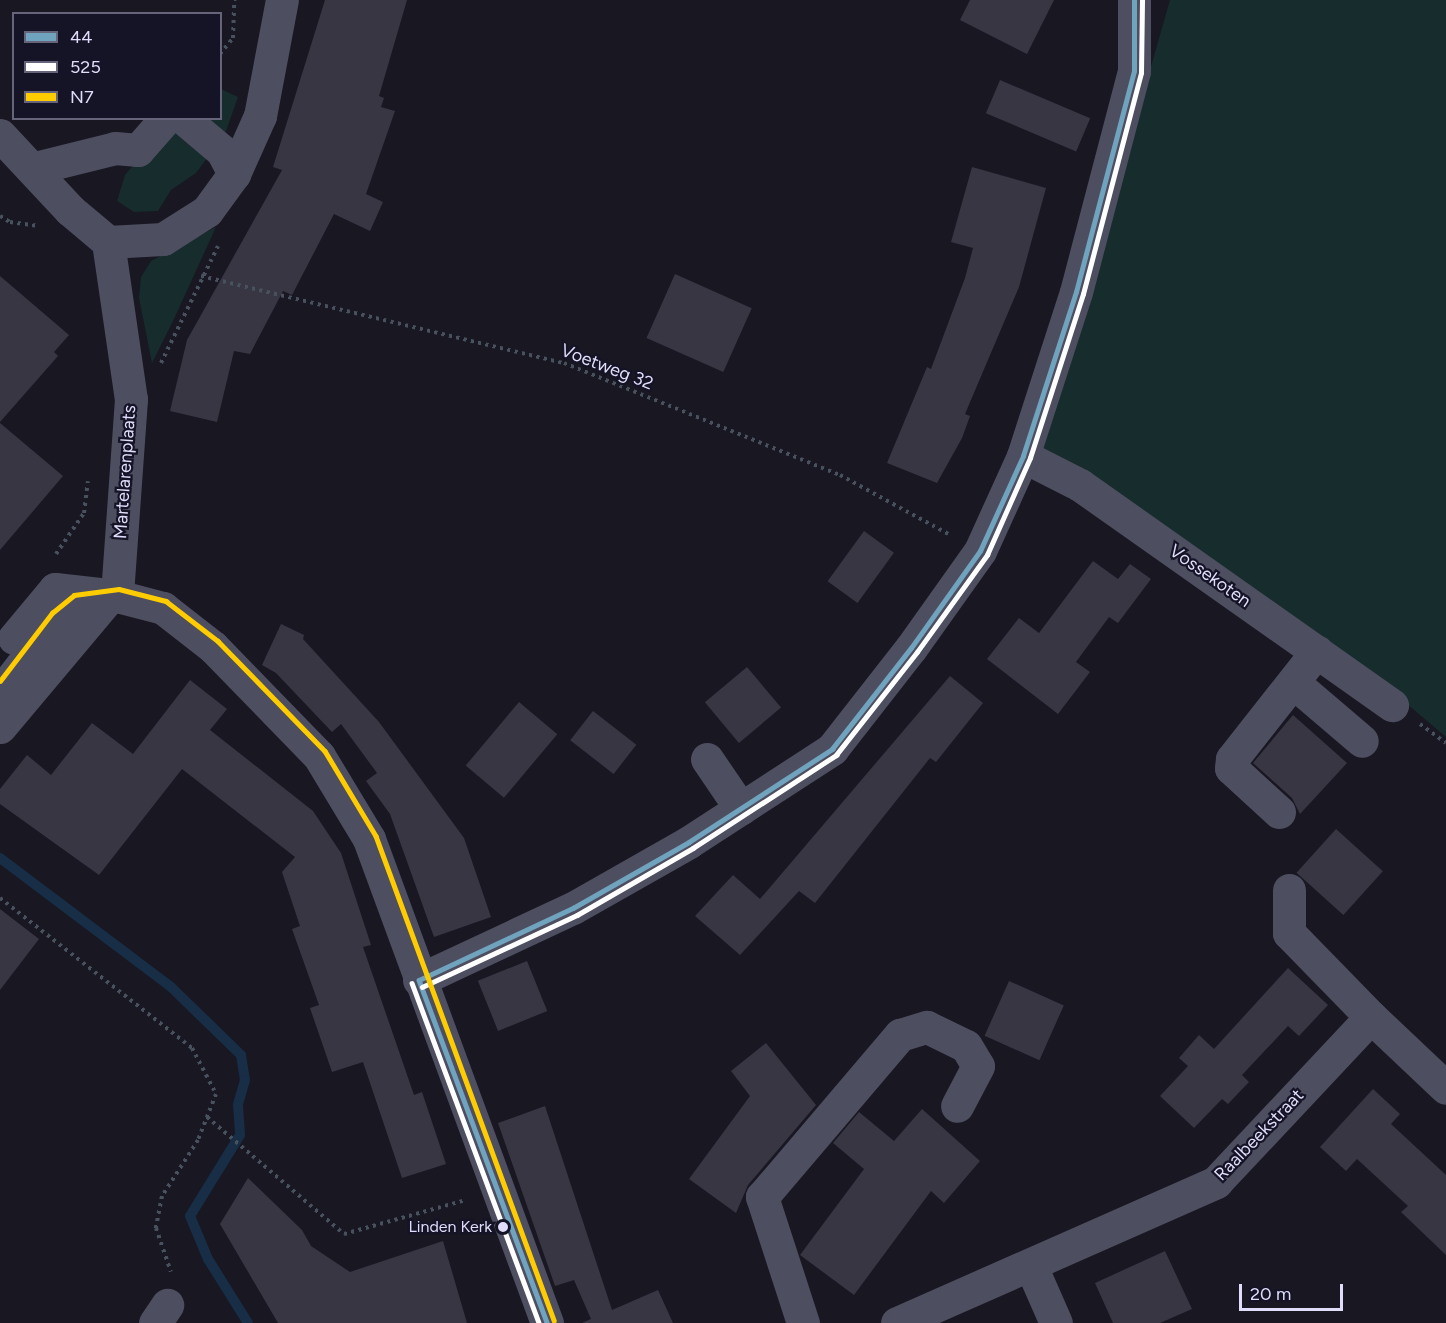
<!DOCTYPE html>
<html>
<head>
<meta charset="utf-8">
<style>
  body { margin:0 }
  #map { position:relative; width:1446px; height:1323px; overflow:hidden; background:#181722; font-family:Figtree,sans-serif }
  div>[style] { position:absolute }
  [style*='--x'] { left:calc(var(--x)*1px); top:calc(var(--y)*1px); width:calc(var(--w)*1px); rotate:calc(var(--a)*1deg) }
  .green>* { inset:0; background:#172c2c }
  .stream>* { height:10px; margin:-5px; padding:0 5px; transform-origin:5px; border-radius:5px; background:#182d46 }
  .building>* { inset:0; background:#383643; transform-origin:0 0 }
  .path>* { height:4px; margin-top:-2px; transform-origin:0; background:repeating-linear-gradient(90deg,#48525e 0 3px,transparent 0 7.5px) }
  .minor>* { height:33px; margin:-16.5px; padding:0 16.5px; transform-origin:16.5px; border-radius:16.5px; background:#4e4e61 }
  .bus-1>* { height:4.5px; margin:-2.25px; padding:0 2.25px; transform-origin:2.25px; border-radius:2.25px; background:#70a3bd }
  .bus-2>* { height:4.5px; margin:-2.25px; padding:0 2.25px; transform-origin:2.25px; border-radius:2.25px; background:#fff }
  .bus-3>* { height:4.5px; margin:-2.25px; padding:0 2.25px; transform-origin:2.25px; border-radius:2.25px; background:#fc0 }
  .dots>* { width:16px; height:16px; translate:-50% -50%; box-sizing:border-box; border:3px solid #151326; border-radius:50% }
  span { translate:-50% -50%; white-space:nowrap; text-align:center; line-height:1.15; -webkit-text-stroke:4.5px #151326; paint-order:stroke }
  .bus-label { font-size:16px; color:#dfddfa }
  .right { translate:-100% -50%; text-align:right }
  .street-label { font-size:18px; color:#dfddfa }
  .legend { position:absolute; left:12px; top:12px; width:210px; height:108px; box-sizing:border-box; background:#151326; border:2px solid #66647b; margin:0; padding:8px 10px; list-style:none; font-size:18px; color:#dfddfa }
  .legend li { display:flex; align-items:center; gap:12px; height:30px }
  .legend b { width:30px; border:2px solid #66647b }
  .scale { position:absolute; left:1239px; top:1284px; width:104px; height:27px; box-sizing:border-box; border:3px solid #dfddfa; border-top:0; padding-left:8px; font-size:18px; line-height:21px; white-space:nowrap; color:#dfddfa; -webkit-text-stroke:4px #151326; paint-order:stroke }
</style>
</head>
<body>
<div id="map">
  <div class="green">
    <i style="clip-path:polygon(1170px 0,1446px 0,1446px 737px,1361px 665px,1042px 448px)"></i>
    <i style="clip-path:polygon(221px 89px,238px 97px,225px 134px,196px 173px,171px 190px,158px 211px,134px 212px,117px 201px,125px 175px,172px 119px,220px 118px)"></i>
    <i style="clip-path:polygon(216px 227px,174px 319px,152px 363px,139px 298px,141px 277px,151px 261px)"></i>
  </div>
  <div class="stream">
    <i style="--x:0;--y:858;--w:213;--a:37"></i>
    <i style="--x:170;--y:986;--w:99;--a:44.2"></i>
    <i style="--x:241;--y:1055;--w:25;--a:81"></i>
    <i style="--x:245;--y:1080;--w:26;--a:106"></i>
    <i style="--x:238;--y:1105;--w:30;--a:86"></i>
    <i style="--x:240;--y:1135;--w:95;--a:121.7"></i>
    <i style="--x:190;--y:1216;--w:47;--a:67.3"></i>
    <i style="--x:208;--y:1259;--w:75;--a:58"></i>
  </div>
  <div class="building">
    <i style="clip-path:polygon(325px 0,407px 0,379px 96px,384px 98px,381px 107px,395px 111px,366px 194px,383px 202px,370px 231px,334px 214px,292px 295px,283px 291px,250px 354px,234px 351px,217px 422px,170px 411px,187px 340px,282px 170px,273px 167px)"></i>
    <i style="clip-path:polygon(970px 0,1054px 0,1027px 54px,960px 20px)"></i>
    <i style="left:1000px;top:80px;width:98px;height:36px;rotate:23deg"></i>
    <i style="clip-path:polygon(972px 167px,1046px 188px,1019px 287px,965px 414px,970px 416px,962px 438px,937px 483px,887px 463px,927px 367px,931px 369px,965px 278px,973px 248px,951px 242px)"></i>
    <i style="left:675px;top:274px;width:84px;height:70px;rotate:24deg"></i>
    <i style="clip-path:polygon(0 276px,69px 335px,54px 352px,58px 356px,0 422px)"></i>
    <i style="clip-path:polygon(0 423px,63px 476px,0 550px)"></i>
    <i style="left:864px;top:531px;width:37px;height:62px;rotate:36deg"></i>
    <i style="clip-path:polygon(1093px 561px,1118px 579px,1130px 564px,1151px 579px,1118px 623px,1109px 617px,1076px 662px,1090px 672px,1058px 714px,987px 659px,1019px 618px,1039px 633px)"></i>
    <i style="clip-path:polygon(281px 624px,304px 635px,303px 639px,379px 722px,464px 838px,491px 917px,434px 937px,390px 814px,366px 781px,377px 773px,341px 724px,332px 732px,276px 673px,262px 665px)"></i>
    <i style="left:747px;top:667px;width:53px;height:55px;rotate:50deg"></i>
    <i style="clip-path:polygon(950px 676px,983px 703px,936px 762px,930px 758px,815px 903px,799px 891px,740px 955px,695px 916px,733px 875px,760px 899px)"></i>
    <i style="clip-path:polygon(190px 680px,227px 709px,210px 730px,313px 811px,341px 853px,371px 945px,363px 947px,414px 1095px,422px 1092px,446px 1164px,402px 1178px,363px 1062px,332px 1072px,310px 1008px,319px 1005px,292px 929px,300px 926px,282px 872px,295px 857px,182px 769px,99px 875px,0 804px,0 789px,27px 755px,51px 775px,92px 723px,133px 754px)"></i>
    <i style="left:519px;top:702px;width:50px;height:83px;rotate:40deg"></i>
    <i style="left:593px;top:711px;width:55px;height:37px;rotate:38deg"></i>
    <i style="clip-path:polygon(1293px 715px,1347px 763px,1300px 814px,1292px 798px,1253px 763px)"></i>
    <i style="left:1336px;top:829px;width:63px;height:59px;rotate:42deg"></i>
    <i style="clip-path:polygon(0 909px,39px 939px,0 990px)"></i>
    <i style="left:527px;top:961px;width:54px;height:53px;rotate:68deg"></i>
    <i style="clip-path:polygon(1288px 968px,1328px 1005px,1299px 1036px,1288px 1026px,1242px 1075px,1249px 1082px,1228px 1104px,1222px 1099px,1194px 1128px,1160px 1096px,1188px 1066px,1179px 1058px,1199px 1035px,1214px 1049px)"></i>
    <i style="left:1009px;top:981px;width:60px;height:60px;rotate:24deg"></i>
    <i style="clip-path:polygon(766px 1043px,816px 1105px,748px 1185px,736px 1213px,689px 1179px,750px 1096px,731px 1071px)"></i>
    <i style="clip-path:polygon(1373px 1089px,1400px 1114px,1391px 1124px,1446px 1175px,1446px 1255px,1401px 1212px,1408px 1206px,1357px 1159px,1346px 1171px,1320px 1147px)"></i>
    <i style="clip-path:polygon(545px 1106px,612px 1310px,658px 1290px,673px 1323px,582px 1323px,591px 1319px,574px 1280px,555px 1286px,498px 1123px)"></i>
    <i style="clip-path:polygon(922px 1109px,980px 1161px,944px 1203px,931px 1191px,854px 1295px,800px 1255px,864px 1169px,833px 1143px,859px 1112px,894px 1141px)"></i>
    <i style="clip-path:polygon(248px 1178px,302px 1230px,311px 1246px,350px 1272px,443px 1241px,467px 1323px,278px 1323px,220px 1224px)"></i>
    <i style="clip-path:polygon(1165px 1251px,1192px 1309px,1160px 1323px,1113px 1323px,1095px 1283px)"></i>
  </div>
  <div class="path">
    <i style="--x:220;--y:54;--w:21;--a:-51"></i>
    <i style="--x:233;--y:38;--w:38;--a:-88"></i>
    <i style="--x:0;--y:216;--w:12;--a:31"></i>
    <i style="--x:10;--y:222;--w:29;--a:8"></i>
    <i style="--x:201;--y:276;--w:373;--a:13.5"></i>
    <i style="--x:564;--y:363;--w:298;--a:22.1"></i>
    <i style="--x:840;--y:475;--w:125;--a:28.6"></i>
    <i style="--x:161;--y:363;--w:130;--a:-64"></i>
    <i style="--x:56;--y:554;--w:50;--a:-55.7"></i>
    <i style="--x:84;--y:513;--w:32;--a:-83"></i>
    <i style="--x:1420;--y:724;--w:32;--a:36"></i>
    <i style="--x:0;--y:898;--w:244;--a:38"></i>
    <i style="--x:192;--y:1048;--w:52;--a:62.4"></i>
    <i style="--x:216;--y:1094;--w:49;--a:111.4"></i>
    <i style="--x:198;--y:1140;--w:67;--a:122.7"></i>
    <i style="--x:162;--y:1196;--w:33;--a:101"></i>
    <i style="--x:156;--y:1228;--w:46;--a:71.2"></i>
    <i style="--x:207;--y:1117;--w:180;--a:40.5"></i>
    <i style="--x:344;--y:1234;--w:127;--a:-15.6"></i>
  </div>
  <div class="minor">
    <i style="--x:183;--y:118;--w:51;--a:40.2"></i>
    <i style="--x:222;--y:151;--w:26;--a:62"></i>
    <i style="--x:0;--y:135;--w:103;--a:47"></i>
    <i style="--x:70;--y:210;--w:50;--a:40.1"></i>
    <i style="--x:108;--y:242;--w:159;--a:81.7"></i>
    <i style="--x:131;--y:399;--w:197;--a:94.1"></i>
    <i style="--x:35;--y:168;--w:82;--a:-14"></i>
    <i style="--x:115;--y:148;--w:23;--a:5"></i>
    <i style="--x:138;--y:150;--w:43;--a:-48.8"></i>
    <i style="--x:108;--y:242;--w:55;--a:-3.1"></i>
    <i style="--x:163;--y:239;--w:52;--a:-32.5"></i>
    <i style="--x:207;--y:211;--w:46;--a:-53.9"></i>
    <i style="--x:234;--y:174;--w:64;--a:-65.9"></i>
    <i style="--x:260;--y:116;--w:118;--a:-79.3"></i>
    <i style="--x:1023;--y:456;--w:64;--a:27"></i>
    <i style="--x:1080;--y:485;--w:382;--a:35.2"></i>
    <i style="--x:14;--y:638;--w:64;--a:-50.1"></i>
    <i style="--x:55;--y:589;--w:45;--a:6.3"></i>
    <i style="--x:1294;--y:683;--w:89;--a:40.5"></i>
    <i style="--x:0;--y:693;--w:95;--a:-52.3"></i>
    <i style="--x:58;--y:618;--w:27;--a:-39"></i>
    <i style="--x:79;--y:601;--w:38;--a:-7"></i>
    <i style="--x:117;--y:596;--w:48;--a:14.6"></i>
    <i style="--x:163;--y:608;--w:63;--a:38"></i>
    <i style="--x:213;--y:647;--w:152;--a:45.8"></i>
    <i style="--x:319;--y:756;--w:97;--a:58.9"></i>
    <i style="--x:369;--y:839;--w:516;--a:69.81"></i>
    <i style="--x:0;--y:727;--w:163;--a:-50"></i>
    <i style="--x:707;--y:759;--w:60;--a:55.8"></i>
    <i style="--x:1279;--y:812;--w:65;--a:-137.5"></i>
    <i style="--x:1231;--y:768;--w:9;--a:-84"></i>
    <i style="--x:1232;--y:759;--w:137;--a:-51.8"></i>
    <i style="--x:1289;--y:890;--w:43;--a:90"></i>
    <i style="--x:1289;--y:933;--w:117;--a:45.7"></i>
    <i style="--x:419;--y:980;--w:170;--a:-25.1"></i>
    <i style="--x:573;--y:908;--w:133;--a:-29.6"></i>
    <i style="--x:689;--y:842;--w:171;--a:-33"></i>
    <i style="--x:832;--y:749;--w:128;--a:-52"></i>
    <i style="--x:911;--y:648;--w:119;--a:-54.6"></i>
    <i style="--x:980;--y:551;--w:104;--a:-65.6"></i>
    <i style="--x:1023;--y:456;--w:172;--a:-72.1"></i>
    <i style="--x:1076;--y:292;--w:228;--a:-75.3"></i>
    <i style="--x:1134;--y:71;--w:71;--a:-90"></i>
    <i style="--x:1031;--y:1266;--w:62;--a:66.3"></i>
    <i style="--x:155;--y:1323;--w:22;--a:-56"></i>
    <i style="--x:803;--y:1323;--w:133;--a:-108"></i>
    <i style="--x:762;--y:1197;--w:213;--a:-49.6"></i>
    <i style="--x:900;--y:1035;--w:28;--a:-17"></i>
    <i style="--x:927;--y:1027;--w:43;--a:26"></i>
    <i style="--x:966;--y:1046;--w:23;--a:59"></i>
    <i style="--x:978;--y:1066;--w:45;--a:117.7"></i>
    <i style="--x:897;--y:1323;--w:349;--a:-23.8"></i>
    <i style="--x:1216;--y:1182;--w:226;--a:-46.8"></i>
    <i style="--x:1371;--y:1017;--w:103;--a:43.4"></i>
  </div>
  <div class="bus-1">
    <i style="--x:419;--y:980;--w:170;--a:-25.1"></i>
    <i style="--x:573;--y:908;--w:133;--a:-29.6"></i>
    <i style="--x:689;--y:842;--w:171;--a:-33"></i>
    <i style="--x:832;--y:749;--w:128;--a:-52"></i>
    <i style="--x:911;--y:648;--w:119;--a:-54.6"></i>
    <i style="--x:980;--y:551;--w:104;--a:-65.6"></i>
    <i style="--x:1023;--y:456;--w:172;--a:-72.1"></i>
    <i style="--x:1076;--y:292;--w:228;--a:-75.3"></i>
    <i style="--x:1134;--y:71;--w:71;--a:-90"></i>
    <i style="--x:419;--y:980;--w:366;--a:69.5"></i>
  </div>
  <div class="bus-2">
    <i style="--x:412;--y:983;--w:363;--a:69.5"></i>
    <i style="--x:422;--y:987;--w:171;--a:-24.9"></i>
    <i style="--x:577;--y:915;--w:134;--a:-30"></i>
    <i style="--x:693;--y:848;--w:171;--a:-33"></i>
    <i style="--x:836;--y:755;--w:131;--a:-51.8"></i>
    <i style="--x:917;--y:652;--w:120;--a:-54.2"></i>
    <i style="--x:987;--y:555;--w:106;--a:-66.1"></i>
    <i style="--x:1030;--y:458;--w:172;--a:-72.1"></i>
    <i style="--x:1083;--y:294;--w:228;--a:-75.3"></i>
    <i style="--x:1141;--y:73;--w:73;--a:-89.2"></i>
  </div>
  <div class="bus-3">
    <i style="--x:0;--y:681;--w:86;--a:-52.6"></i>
    <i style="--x:52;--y:613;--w:28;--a:-39"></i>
    <i style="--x:74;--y:595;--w:45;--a:-7.6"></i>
    <i style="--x:119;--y:589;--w:49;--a:14.3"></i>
    <i style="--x:166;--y:601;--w:66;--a:37.6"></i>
    <i style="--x:218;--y:641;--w:153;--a:45.8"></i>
    <i style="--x:325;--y:751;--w:99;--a:59"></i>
    <i style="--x:376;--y:836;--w:516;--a:69.81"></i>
  </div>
  <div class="dots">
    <i style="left:503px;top:1227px;background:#dfddfa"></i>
  </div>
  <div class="bus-label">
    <span class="right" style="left:492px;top:1227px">Linden Kerk</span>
  </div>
  <div class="street-label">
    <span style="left:607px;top:367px;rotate:21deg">Voetweg 32</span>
    <span style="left:125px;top:472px;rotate:-86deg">Martelarenplaats</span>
    <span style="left:1210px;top:576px;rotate:35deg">Vossekoten</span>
    <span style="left:1259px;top:1135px;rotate:-46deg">Raalbeekstraat</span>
  </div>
  <ul class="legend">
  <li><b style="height:8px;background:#70a3bd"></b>44</li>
  <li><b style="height:8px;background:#fff"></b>525</li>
  <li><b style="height:8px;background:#fc0"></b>N7</li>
  </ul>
  <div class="scale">20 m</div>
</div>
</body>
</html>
